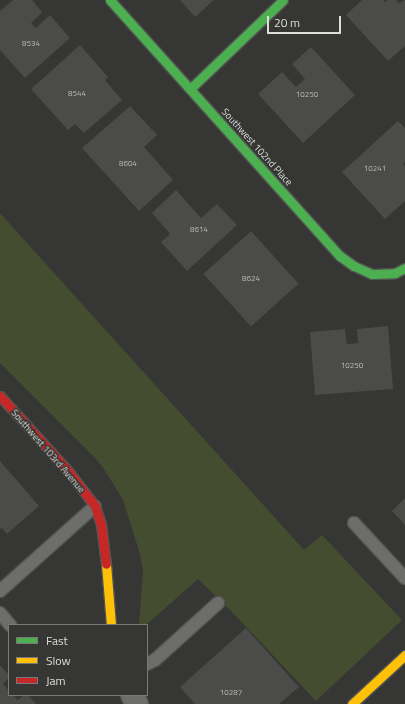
<!DOCTYPE html>
<html>
<head>
<meta charset="utf-8">
<style>
  body { margin:0 }
  #map { position:relative; width:405px; height:704px; overflow:hidden; background:#363635; font-family:"Titillium Web",sans-serif }
  div>[style] { position:absolute }
  [style*='--x'] { left:calc(var(--x)*1px); top:calc(var(--y)*1px); width:calc(var(--w)*1px); rotate:calc(var(--a)*1deg) }
  .green>* { inset:0; background:#444d2f }
  .building>* { inset:0; background:#4b4b4a; transform-origin:0 0 }
  .roads { filter:drop-shadow(1px 0 #545453) drop-shadow(-1px 0 #545453) drop-shadow(0 1px #545453) drop-shadow(0 -1px #545453) }
  .lane>* { height:12px; margin:-6px; padding:0 6px; transform-origin:6px; border-radius:6px; background:#6d6d6c }
  .street>* { height:22px; margin:-11px; padding:0 11px; transform-origin:11px; border-radius:11px; background:#6d6d6c }
  .fast>* { height:9px; margin:-4.5px; padding:0 4.5px; transform-origin:4.5px; border-radius:4.5px; background:#4caf50 }
  .slow>* { height:9px; margin:-4.5px; padding:0 4.5px; transform-origin:4.5px; border-radius:4.5px; background:#ffc107 }
  .jam>* { height:9px; margin:-4.5px; padding:0 4.5px; transform-origin:4.5px; border-radius:4.5px; background:#c62828 }
  span { translate:-50% -50%; white-space:nowrap; text-align:center; line-height:1.15; -webkit-text-stroke:3px #363734; paint-order:stroke }
  .number-label { font-size:8px; color:#b8b9b8 }
  .number-label span { -webkit-text-stroke-width:0 }
  .street-label { font-size:10px; color:#dddedc }
  .legend { position:absolute; left:8px; top:624px; width:140px; height:72px; box-sizing:border-box; background:#363734; border:1px solid #797a77; margin:0; padding:5px 7px; list-style:none; font-size:12px; color:#dddedc }
  .legend li { display:flex; align-items:center; gap:8px; height:20px }
  .legend b { width:20px; border:1px solid #797a77 }
  .scale { position:absolute; left:267px; top:16px; width:74px; height:18px; box-sizing:border-box; border:2px solid #dddedc; border-top:0; padding-left:5px; font-size:12px; line-height:14px; white-space:nowrap; color:#dddedc; -webkit-text-stroke:3px #363734; paint-order:stroke }
</style>
</head>
<body>
<div id="map">
  <div class="green">
    <i style="clip-path:polygon(0 213px,304px 550px,322px 535px,402px 620px,316px 701px,233px 613px,198px 579px,146px 625px,139px 625px,143px 571px,140px 554px,123px 500px,104px 469px,96px 459px,0 363px)"></i>
  </div>
  <div class="building">
    <i style="clip-path:polygon(13px 0,32px 0,42px 12px,31px 23px,36px 28px,50px 15px,70px 38px,25px 78px,0 50px,0 11px)"></i>
    <i style="clip-path:polygon(180px 0,214px 0,195px 17px)"></i>
    <i style="clip-path:polygon(362px 0,383px 0,385px 2px,388px 0,396px 0,399px 3px,405px 0,405px 46px,388px 61px,346px 15px)"></i>
    <i style="clip-path:polygon(80px 45px,108px 77px,105px 80px,122px 100px,84px 133px,75px 124px,68px 130px,31px 89px)"></i>
    <i style="clip-path:polygon(311px 47px,355px 95px,303px 143px,258px 94px,282px 72px,296px 87px,305px 79px,292px 64px)"></i>
    <i style="clip-path:polygon(130px 106px,157px 135px,144px 147px,173px 180px,139px 211px,82px 148px)"></i>
    <i style="clip-path:polygon(398px 121px,405px 128px,405px 162px,403px 164px,405px 166px,405px 201px,385px 219px,342px 172px)"></i>
    <i style="clip-path:polygon(176px 190px,201px 218px,217px 204px,237px 225px,187px 271px,161px 242px,170px 234px,152px 213px)"></i>
    <i style="left:251px;top:231px;width:71px;height:64px;rotate:48deg"></i>
    <i style="clip-path:polygon(388px 326px,393px 389px,315px 395px,310px 332px,345px 329px,347px 344px,358px 343px,357px 329px)"></i>
    <i style="clip-path:polygon(0 461px,39px 506px,7px 534px,2px 528px,0 529px)"></i>
    <i style="clip-path:polygon(405px 498px,405px 525px,392px 511px)"></i>
    <i style="clip-path:polygon(246px 628px,299px 687px,279px 704px,195px 704px,180px 687px)"></i>
    <i style="clip-path:polygon(0 665px,9px 675px,9px 678px,3px 684px,9px 691px,9px 695px,13px 695px,18px 700px,24px 695px,28px 695px,36px 704px,0 704px)"></i>
  </div>
  <div class="roads">
    <div class="lane">
      <i style="--x:354;--y:523;--w:75;--a:47.2"></i>
      <i style="--x:0;--y:591;--w:127;--a:-41.8"></i>
      <i style="--x:0;--y:613;--w:16;--a:50"></i>
      <i style="--x:147;--y:664;--w:9;--a:-27"></i>
      <i style="--x:155;--y:660;--w:85;--a:-42.1"></i>
    </div>
    <div class="street">
      <i style="--x:132;--y:695;--w:10;--a:61"></i>
    </div>
    <div class="fast">
      <i style="--x:110;--y:0;--w:344;--a:48.1"></i>
      <i style="--x:340;--y:256;--w:17;--a:36"></i>
      <i style="--x:354;--y:266;--w:20;--a:24"></i>
      <i style="--x:372;--y:274;--w:23;--a:-2"></i>
      <i style="--x:395;--y:273;--w:11;--a:-27"></i>
      <i style="--x:191;--y:88;--w:127;--a:-43.7"></i>
    </div>
    <div class="slow">
      <i style="--x:106;--y:564;--w:61;--a:85.3"></i>
      <i style="--x:352;--y:704;--w:72;--a:-42.8"></i>
    </div>
    <div class="jam">
      <i style="--x:0;--y:396;--w:101;--a:47.8"></i>
      <i style="--x:68;--y:471;--w:44;--a:52.4"></i>
      <i style="--x:95;--y:506;--w:19;--a:72"></i>
      <i style="--x:101;--y:524;--w:40;--a:82.9"></i>
    </div>
  </div>
  <div class="number-label">
    <span style="left:31px;top:44px">8534</span>
    <span style="left:77px;top:94px">8544</span>
    <span style="left:307px;top:95px">10250</span>
    <span style="left:128px;top:164px">8604</span>
    <span style="left:375px;top:169px">10241</span>
    <span style="left:199px;top:230px">8614</span>
    <span style="left:251px;top:279px">8624</span>
    <span style="left:352px;top:366px">10250</span>
    <span style="left:231px;top:693px">10287</span>
  </div>
  <div class="street-label">
    <span style="left:257px;top:147px;rotate:48deg">Southwest 102nd Place</span>
    <span style="left:48px;top:451px;rotate:49deg">Southwest 103rd Avenue</span>
  </div>
  <ul class="legend">
  <li><b style="height:5px;background:#4caf50"></b>Fast</li>
  <li><b style="height:5px;background:#ffc107"></b>Slow</li>
  <li><b style="height:5px;background:#c62828"></b>Jam</li>
  </ul>
  <div class="scale">20 m</div>
</div>
</body>
</html>
